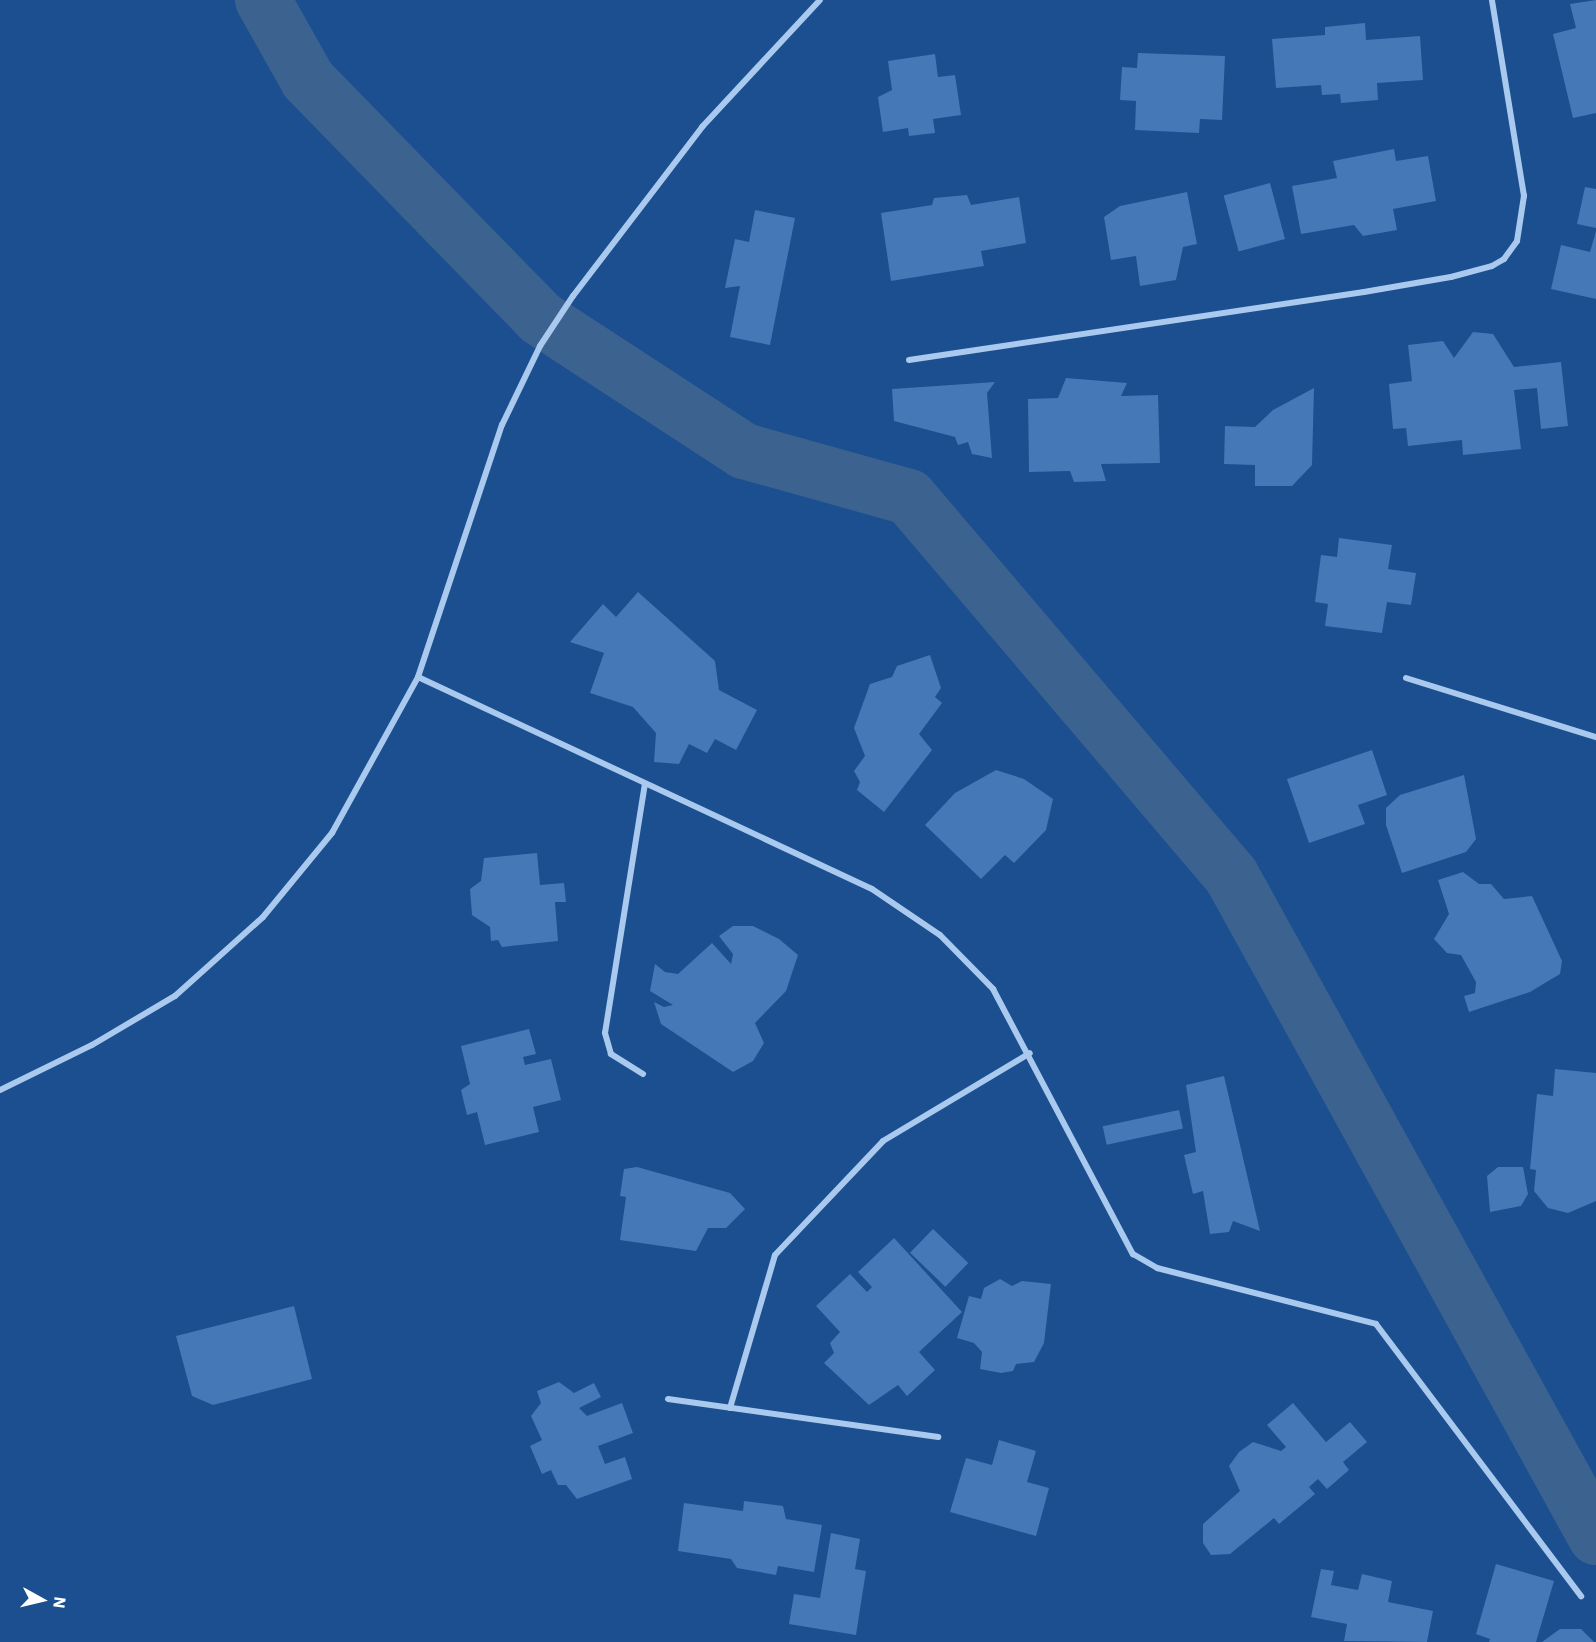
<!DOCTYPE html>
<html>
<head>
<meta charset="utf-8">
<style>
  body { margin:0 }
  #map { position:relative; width:1596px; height:1642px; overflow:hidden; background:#1b4f8f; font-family:"IBM Plex Sans",sans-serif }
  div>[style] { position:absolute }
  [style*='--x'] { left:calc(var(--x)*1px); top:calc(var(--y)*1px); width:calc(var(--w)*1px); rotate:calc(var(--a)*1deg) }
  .river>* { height:56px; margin:-28px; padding:0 28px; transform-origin:28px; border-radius:28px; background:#3c6290 }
  .building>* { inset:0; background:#4478b7; transform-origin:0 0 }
  .street>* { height:6px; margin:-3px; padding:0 3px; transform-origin:3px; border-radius:3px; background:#a9c9ee }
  span { translate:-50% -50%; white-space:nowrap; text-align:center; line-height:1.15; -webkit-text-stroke:5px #1b4f8f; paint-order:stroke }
  .north { position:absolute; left:12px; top:1570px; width:60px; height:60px; -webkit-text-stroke:4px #1b4f8f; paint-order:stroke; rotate:98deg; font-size:16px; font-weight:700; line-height:24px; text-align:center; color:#fff }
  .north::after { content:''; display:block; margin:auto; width:21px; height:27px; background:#fff; clip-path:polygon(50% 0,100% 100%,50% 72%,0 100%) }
</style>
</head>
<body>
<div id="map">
  <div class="river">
    <i style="--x:263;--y:0;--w:92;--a:60.6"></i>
    <i style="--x:308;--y:80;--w:332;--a:45.7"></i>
    <i style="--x:540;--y:318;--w:244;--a:33.1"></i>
    <i style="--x:744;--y:451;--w:171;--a:15.6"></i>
    <i style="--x:909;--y:497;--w:497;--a:49.6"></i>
    <i style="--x:1231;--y:875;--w:756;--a:61.13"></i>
  </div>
  <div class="building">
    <i style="clip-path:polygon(1596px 0,1596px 113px,1573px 118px,1553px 34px,1576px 28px,1570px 4px)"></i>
    <i style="clip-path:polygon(1365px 23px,1366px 40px,1420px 36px,1423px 80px,1377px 83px,1378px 100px,1341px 103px,1340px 94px,1322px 95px,1321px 85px,1276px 88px,1272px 39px,1325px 35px,1325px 27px)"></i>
    <i style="clip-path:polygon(1138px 53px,1225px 56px,1222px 120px,1200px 119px,1199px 133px,1135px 130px,1136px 101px,1120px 100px,1122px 67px,1137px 68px)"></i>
    <i style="clip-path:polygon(935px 54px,938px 77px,955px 75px,961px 115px,933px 119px,935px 133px,909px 136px,908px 128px,883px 132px,878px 97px,892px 90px,888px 61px)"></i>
    <i style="clip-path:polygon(1394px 149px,1396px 161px,1428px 156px,1436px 201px,1393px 209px,1397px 230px,1363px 236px,1354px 225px,1301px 234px,1292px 186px,1337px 178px,1333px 161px)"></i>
    <i style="left:1270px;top:183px;width:58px;height:48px;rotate:75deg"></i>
    <i style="clip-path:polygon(1585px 187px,1596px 189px,1596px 228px,1577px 224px)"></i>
    <i style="clip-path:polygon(1187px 192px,1197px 244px,1183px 247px,1176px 280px,1140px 286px,1136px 256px,1111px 260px,1104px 217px,1120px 206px)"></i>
    <i style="clip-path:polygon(967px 195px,971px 205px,1019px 197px,1026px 243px,981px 251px,984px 266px,891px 281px,881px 213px,932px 205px,934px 198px)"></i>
    <i style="clip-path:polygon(755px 210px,795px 218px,770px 345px,730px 337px,740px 286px,725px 288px,735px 239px,749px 242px)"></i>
    <i style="clip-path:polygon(1596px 231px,1596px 299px,1551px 289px,1561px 245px,1590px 252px)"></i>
    <i style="clip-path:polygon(1473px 332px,1493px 334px,1514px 367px,1561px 362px,1568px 426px,1541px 429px,1537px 388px,1514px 390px,1521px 449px,1463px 455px,1462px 440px,1408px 446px,1406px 428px,1393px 429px,1389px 384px,1412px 381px,1408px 345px,1443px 341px,1454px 358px)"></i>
    <i style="clip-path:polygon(1066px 378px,1127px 383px,1121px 396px,1158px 395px,1160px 463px,1101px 464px,1106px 481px,1074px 482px,1070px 471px,1029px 472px,1028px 399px,1058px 398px)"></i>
    <i style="clip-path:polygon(995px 382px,987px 393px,992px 458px,972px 454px,968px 442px,958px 445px,955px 437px,894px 421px,892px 389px)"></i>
    <i style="clip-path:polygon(1314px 388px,1312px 465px,1292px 486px,1255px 486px,1255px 465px,1224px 464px,1225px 426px,1255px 427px,1273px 410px)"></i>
    <i style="clip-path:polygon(1339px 538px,1392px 545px,1388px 569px,1416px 573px,1411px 605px,1387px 602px,1382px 633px,1325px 626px,1328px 604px,1315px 602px,1321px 555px,1337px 557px)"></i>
    <i style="clip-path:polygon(638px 592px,715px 661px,719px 690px,757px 710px,736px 750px,715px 739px,707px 753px,689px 744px,679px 764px,654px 762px,656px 733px,633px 707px,590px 693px,604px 653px,570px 642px,603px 604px,616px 617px)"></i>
    <i style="clip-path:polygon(930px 655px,941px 688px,935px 697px,942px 703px,919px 734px,932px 750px,884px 812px,857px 790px,860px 782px,854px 771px,865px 756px,854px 728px,870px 684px,892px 677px,897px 666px)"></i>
    <i style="clip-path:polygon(1372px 750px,1387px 795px,1358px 805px,1365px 824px,1309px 843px,1287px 779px)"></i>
    <i style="clip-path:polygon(996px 770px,1024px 779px,1053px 799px,1046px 830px,1014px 863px,1005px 855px,981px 879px,925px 825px,955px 793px)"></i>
    <i style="clip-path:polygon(1464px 775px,1476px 839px,1466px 852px,1402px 873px,1386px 825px,1386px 808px,1400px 795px)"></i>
    <i style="clip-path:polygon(537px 853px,540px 885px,564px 883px,566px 902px,555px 902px,558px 941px,502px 947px,498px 940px,491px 941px,490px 927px,472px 915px,470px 889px,481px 881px,484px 858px)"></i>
    <i style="clip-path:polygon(1463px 872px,1479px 884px,1491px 884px,1504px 899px,1532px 896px,1562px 961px,1560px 974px,1530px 992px,1469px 1012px,1464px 996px,1475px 993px,1476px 982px,1461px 955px,1447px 953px,1434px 939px,1449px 914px,1438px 880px)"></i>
    <i style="clip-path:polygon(733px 926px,753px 926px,779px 939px,798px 955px,786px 991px,755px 1023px,764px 1043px,753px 1061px,733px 1072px,661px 1024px,654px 1002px,664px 1007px,673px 1005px,650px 991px,655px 964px,665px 972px,678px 974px,712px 943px,731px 964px,733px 954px,719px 936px)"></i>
    <i style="clip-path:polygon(529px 1029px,536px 1054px,523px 1057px,525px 1065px,551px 1059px,561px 1100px,533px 1107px,539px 1132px,485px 1145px,477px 1112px,467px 1115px,461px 1090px,470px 1084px,461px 1046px)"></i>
    <i style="clip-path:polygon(1555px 1069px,1596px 1073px,1596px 1201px,1568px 1213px,1548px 1208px,1534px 1191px,1536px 1170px,1530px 1169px,1537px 1094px,1553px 1096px)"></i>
    <i style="clip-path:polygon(1224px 1076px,1260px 1231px,1233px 1221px,1229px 1232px,1210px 1234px,1203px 1191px,1193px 1194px,1184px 1155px,1196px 1152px,1186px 1085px)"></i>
    <i style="left:1179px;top:1110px;width:19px;height:78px;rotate:78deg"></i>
    <i style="clip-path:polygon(637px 1167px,730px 1193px,745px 1209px,726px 1228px,708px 1228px,696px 1251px,620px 1240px,626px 1197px,620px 1196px,624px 1169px)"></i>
    <i style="clip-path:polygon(1498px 1167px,1523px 1167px,1528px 1194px,1521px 1206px,1490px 1212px,1487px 1176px)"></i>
    <i style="left:933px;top:1229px;width:49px;height:33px;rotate:44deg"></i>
    <i style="clip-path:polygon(894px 1238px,962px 1312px,919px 1352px,935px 1370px,907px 1396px,898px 1385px,869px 1405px,824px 1363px,834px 1353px,830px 1343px,840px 1332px,816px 1306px,850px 1274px,867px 1292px,872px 1287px,858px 1272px)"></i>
    <i style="clip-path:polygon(1000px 1279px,1012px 1286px,1022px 1281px,1051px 1284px,1044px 1343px,1034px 1362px,1016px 1364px,1013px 1371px,1001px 1373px,980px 1369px,982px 1352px,974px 1343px,957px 1338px,969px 1296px,981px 1299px,984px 1288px)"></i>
    <i style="clip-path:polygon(294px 1306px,312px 1379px,213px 1405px,192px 1396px,176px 1336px)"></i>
    <i style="clip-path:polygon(559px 1382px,574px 1393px,594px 1383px,601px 1397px,579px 1408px,587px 1416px,622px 1403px,633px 1433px,598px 1446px,605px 1464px,625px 1457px,632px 1479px,577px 1499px,566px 1485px,558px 1485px,551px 1470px,542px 1474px,530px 1446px,542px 1440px,531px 1416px,541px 1403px,537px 1391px)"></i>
    <i style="clip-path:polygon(1293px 1403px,1326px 1442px,1350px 1422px,1367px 1442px,1343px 1462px,1349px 1470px,1327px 1489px,1318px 1479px,1309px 1487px,1315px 1494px,1279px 1524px,1274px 1518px,1230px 1554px,1211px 1555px,1203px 1543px,1203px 1524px,1240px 1491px,1229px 1466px,1239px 1452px,1253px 1442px,1281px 1451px,1286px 1447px,1267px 1425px)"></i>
    <i style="clip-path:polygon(999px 1440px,1036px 1451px,1027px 1482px,1049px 1488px,1036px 1536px,950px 1512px,966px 1458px,992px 1465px)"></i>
    <i style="clip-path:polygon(744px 1501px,783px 1506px,786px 1519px,822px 1525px,814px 1572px,778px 1566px,776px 1575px,737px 1568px,731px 1559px,678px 1551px,684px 1503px,743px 1511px)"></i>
    <i style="clip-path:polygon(831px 1533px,860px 1539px,855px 1569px,866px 1571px,856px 1635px,789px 1624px,794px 1594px,820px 1598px)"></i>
    <i style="clip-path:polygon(1496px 1564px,1554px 1581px,1536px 1642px,1489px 1642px,1490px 1639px,1476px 1634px)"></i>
    <i style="clip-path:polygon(1321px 1569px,1334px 1571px,1331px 1585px,1358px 1590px,1362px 1574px,1392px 1581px,1388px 1602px,1433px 1611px,1427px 1642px,1344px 1641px,1347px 1624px,1311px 1617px)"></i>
    <i style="clip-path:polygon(1560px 1629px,1581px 1629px,1594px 1642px,1542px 1642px)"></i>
  </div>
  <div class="street">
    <i style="--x:909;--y:360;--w:460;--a:-8.5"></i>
    <i style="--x:1364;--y:292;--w:88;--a:-9.8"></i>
    <i style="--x:1451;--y:277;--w:42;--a:-15"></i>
    <i style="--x:1492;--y:266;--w:14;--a:-30"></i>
    <i style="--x:1504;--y:259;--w:22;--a:-54"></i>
    <i style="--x:1517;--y:241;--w:46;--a:-81.2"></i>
    <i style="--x:1524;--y:196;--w:199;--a:-99.3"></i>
    <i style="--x:418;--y:677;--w:501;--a:25.03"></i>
    <i style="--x:872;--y:889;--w:82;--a:34.1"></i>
    <i style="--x:940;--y:935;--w:76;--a:45.5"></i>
    <i style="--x:993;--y:989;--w:300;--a:62.2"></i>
    <i style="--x:1133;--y:1254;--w:28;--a:30"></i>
    <i style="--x:1157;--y:1268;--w:226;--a:14.3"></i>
    <i style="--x:1376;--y:1324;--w:341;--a:53"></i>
    <i style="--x:1406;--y:678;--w:199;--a:17.3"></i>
    <i style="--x:643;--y:1074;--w:38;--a:-148"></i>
    <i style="--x:611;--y:1054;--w:22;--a:-106"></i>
    <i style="--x:605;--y:1033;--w:252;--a:-80.9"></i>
    <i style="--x:0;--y:1090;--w:102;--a:-26.1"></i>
    <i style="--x:92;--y:1045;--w:96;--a:-30.6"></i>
    <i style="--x:175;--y:996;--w:118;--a:-41.9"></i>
    <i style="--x:263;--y:917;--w:109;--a:-50.6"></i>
    <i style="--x:332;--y:833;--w:178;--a:-61.1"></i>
    <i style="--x:418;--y:677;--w:266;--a:-71.6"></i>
    <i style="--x:502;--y:425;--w:88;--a:-64.3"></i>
    <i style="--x:540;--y:346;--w:60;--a:-56.6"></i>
    <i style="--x:573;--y:296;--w:213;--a:-52.6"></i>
    <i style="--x:702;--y:127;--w:173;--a:-47.1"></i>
    <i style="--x:668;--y:1399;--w:273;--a:8"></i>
    <i style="--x:730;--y:1408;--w:159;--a:-73.6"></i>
    <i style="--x:775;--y:1255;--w:157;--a:-46.5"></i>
    <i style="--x:883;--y:1141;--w:171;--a:-30.9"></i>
  </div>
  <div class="north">N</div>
</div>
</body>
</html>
